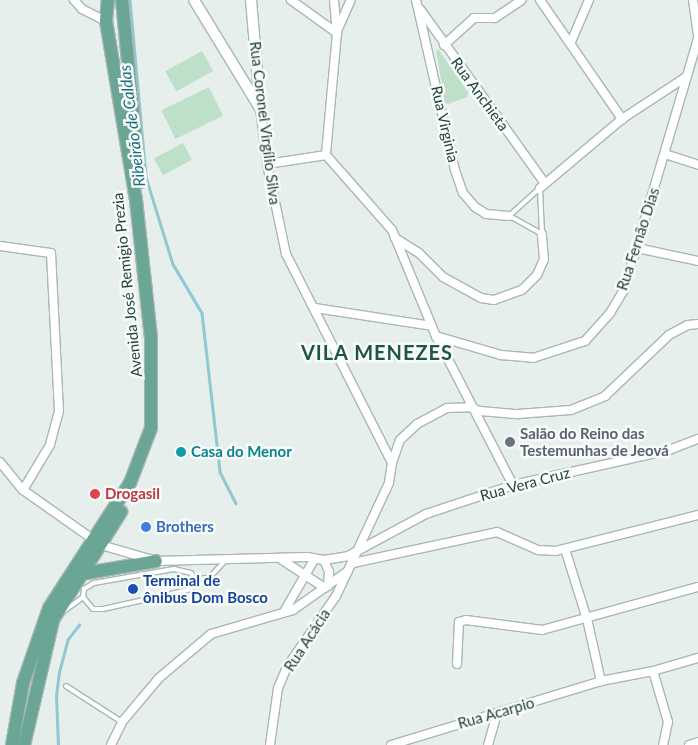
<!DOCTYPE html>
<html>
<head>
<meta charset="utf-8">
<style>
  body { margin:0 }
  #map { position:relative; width:698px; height:745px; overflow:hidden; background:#e6efeb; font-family:Lato,sans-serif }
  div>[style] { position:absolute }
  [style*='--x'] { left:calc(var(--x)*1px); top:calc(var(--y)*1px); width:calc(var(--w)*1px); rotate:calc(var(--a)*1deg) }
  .green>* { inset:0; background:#bfe0c8; transform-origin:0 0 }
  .stream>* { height:2.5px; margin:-1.25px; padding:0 1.25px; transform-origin:1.25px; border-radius:1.25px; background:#8ec9d4 }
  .roads { filter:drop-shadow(1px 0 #a8b8b2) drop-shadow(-1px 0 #a8b8b2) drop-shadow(0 1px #a8b8b2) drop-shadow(0 -1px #a8b8b2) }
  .service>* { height:4px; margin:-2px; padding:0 2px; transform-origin:2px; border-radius:2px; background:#fff }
  .minor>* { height:8px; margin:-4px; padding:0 4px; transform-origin:4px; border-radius:4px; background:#fff }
  .tertiary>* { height:10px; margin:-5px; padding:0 5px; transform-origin:5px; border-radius:5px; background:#fff }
  .primary>* { height:12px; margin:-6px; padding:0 6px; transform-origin:6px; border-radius:6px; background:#6aa596 }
  .dots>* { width:14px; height:14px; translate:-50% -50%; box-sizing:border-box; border:2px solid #f7fbf9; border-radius:50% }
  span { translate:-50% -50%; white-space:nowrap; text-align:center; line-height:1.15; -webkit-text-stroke:5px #f7fbf9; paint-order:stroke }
  .street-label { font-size:15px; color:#24423a }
  .worship-label { font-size:15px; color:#5b616d; font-weight:700 }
  .left { translate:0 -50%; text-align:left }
  .culture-label { font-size:15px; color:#0d838f; font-weight:700 }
  .health-label { font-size:15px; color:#be3a42; font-weight:700 }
  .shop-label { font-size:15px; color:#366cbe; font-weight:700 }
  .transit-label { font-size:15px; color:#164399; font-weight:700 }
  .water-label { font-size:16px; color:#1c6f80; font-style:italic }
  .district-label { font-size:20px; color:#1f5548; font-weight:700; letter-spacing:1px }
</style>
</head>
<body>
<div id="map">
  <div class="green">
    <i style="clip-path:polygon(436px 50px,439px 50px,468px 92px,467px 97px,448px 104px,445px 103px)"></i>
    <i style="left:202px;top:51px;width:23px;height:42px;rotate:61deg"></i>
    <i style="left:209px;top:87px;width:32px;height:53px;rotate:64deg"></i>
    <i style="left:183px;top:143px;width:19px;height:33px;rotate:62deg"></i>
  </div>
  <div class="stream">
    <i style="--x:130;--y:0;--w:178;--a:84.8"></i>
    <i style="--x:146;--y:177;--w:91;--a:72.8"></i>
    <i style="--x:173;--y:264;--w:57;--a:59.4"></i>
    <i style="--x:202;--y:313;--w:160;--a:83.5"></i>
    <i style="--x:220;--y:472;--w:35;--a:63"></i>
    <i style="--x:58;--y:745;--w:49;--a:-92.3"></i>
    <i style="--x:56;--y:696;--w:24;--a:-83"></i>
    <i style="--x:59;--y:672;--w:34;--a:-75"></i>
    <i style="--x:68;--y:639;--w:18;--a:-52"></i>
  </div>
  <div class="roads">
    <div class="service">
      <i style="--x:540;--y:188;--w:46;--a:87.5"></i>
      <i style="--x:542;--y:234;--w:38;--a:-151"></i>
      <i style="--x:509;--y:216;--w:42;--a:-42.1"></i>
      <i style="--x:195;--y:580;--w:15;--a:-11"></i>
      <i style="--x:210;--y:577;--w:22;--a:-47"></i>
      <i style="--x:64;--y:611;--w:24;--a:-36"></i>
      <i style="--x:83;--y:597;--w:8;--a:-83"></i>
      <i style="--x:84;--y:589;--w:12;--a:-31"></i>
      <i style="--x:94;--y:583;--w:81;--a:-9.9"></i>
      <i style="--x:174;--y:569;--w:17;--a:13"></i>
      <i style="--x:191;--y:573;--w:8;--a:60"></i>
      <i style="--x:195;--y:580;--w:6;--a:99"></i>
      <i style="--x:194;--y:586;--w:7;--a:146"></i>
      <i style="--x:188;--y:590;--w:87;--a:167.4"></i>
      <i style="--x:103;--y:609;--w:10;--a:180"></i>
      <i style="--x:93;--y:609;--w:16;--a:-130"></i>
      <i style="--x:66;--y:686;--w:67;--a:32.7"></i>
    </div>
    <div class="minor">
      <i style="--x:74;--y:0;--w:12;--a:48"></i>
      <i style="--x:82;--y:9;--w:27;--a:27"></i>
      <i style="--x:291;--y:0;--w:57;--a:35.7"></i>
      <i style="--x:334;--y:0;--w:33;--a:85"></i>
      <i style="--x:337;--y:33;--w:122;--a:95.2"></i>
      <i style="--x:326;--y:155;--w:100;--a:48.7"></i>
      <i style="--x:392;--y:230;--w:115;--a:67.5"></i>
      <i style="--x:436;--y:336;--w:168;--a:62.7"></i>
      <i style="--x:416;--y:0;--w:174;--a:77.1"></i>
      <i style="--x:455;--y:170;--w:24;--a:71"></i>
      <i style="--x:463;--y:193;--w:18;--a:49"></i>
      <i style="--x:475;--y:207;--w:13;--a:32"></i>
      <i style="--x:486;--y:214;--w:23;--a:5"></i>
      <i style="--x:540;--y:0;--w:145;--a:55.4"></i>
      <i style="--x:693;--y:0;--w:35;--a:82"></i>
      <i style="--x:420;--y:9;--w:213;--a:54.4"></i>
      <i style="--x:337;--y:31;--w:34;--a:-66"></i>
      <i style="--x:571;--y:42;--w:46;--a:-66.8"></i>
      <i style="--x:444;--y:45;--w:40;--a:-42"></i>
      <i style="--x:474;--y:18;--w:21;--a:0"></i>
      <i style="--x:495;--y:18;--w:32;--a:-34"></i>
      <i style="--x:260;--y:108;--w:56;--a:82.9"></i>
      <i style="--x:267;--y:164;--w:92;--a:78.1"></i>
      <i style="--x:286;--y:254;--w:234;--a:63.1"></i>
      <i style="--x:392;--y:463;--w:20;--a:99"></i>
      <i style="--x:389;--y:483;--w:125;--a:115.1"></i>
      <i style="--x:336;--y:596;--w:86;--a:124.6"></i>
      <i style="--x:287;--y:667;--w:23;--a:113"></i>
      <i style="--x:278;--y:688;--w:58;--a:98"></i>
      <i style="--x:665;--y:154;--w:35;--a:18"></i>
      <i style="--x:267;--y:164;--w:60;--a:-8.7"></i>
      <i style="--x:540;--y:188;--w:107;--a:-40.1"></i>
      <i style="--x:622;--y:119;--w:77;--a:-33.3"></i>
      <i style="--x:395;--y:238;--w:28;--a:32"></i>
      <i style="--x:419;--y:253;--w:34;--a:45"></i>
      <i style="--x:443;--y:277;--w:43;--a:28.9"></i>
      <i style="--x:481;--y:298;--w:13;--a:9"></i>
      <i style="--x:494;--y:300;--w:30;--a:-20"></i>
      <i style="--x:522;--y:290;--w:21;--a:-45"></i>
      <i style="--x:537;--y:275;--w:17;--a:-66"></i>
      <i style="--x:544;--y:259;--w:25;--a:-95"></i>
      <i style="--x:0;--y:246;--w:51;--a:7.8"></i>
      <i style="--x:51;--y:253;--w:158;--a:87.1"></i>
      <i style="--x:59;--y:411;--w:35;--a:105"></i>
      <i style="--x:50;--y:445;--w:52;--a:121"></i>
      <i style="--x:637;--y:248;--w:62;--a:12"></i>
      <i style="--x:315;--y:308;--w:118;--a:8.7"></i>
      <i style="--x:436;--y:336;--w:68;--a:16.3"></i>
      <i style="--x:501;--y:355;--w:32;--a:5"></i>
      <i style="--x:533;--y:358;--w:55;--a:-18.1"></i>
      <i style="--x:585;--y:341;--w:38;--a:-48"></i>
      <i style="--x:610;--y:313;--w:27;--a:-59"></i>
      <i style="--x:624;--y:290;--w:262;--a:-73.6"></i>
      <i style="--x:0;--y:462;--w:36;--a:51"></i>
      <i style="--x:23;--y:490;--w:95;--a:35.2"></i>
      <i style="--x:101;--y:545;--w:57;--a:16.2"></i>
      <i style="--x:156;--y:561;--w:151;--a:-1.5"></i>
      <i style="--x:307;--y:557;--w:17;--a:10"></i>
      <i style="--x:324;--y:560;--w:24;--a:-9"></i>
      <i style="--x:348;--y:556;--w:89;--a:-28.3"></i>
      <i style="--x:426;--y:514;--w:92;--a:-18.4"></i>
      <i style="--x:513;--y:485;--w:160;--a:-12.6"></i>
      <i style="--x:669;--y:450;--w:31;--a:-21"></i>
      <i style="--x:392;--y:463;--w:24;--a:-71"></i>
      <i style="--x:400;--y:440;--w:23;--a:-43"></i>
      <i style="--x:417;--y:424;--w:34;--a:-28"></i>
      <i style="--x:447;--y:408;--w:23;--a:-2"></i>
      <i style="--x:470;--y:407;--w:11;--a:22"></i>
      <i style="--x:480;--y:411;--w:38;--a:5"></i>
      <i style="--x:518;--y:414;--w:53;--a:-4.3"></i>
      <i style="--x:571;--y:410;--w:37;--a:-22"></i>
      <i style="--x:605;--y:396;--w:88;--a:-43.6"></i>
      <i style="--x:669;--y:335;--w:21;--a:-28"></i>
      <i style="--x:688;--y:325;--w:10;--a:-6"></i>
      <i style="--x:565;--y:549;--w:73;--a:72.6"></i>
      <i style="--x:587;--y:619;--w:64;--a:77.3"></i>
      <i style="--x:282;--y:560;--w:51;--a:33.1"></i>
      <i style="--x:324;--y:560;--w:13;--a:67"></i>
      <i style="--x:329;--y:572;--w:14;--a:94"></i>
      <i style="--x:353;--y:563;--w:147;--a:-12.1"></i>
      <i style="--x:497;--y:532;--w:45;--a:23.7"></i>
      <i style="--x:538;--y:550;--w:18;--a:3"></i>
      <i style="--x:556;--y:551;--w:146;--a:-14.2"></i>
      <i style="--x:285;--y:610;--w:58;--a:-59.9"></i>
      <i style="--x:457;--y:664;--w:42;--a:-87.3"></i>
      <i style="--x:459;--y:622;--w:7;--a:-16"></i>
      <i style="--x:466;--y:620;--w:77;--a:7.5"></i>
      <i style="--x:542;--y:630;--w:162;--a:-15.4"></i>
      <i style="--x:653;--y:671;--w:53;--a:73.6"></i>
      <i style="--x:668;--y:722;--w:24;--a:102"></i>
      <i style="--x:111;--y:745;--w:25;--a:-64"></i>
      <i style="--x:122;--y:722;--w:57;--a:-49.9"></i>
      <i style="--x:159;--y:678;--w:68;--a:-40.2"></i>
      <i style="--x:211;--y:634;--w:85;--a:-16.3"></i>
      <i style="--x:293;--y:610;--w:67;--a:-35.3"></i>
      <i style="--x:391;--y:745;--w:220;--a:-16.9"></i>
      <i style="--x:601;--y:681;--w:53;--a:-10.9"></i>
      <i style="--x:653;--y:671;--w:47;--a:-16.1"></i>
      <i style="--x:488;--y:745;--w:32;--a:-74"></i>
      <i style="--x:689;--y:745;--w:9;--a:-18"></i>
    </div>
    <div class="tertiary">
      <i style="--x:194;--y:0;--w:127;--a:58.6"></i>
      <i style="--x:251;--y:0;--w:106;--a:85.1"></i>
    </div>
    <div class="primary">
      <i style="--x:122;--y:0;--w:183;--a:84.4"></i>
      <i style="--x:81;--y:574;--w:76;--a:-9.8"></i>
      <i style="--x:12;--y:745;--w:63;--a:-79.9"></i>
      <i style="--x:23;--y:683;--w:79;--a:-70.9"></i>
      <i style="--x:49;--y:608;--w:149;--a:-57.1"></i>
      <i style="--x:130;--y:483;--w:59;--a:-69.1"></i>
      <i style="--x:151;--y:428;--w:90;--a:-90"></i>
      <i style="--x:151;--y:338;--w:139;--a:-96.2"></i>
      <i style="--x:136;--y:200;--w:181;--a:-99.5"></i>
      <i style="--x:106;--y:21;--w:21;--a:-85"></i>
      <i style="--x:24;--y:745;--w:128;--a:-76.9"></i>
      <i style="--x:53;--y:620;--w:128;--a:-57.8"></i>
    </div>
  </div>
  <div class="dots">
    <i style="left:510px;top:442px;background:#6b7280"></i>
    <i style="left:181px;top:452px;background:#0f9aa8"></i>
    <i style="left:95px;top:494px;background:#e0444e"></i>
    <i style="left:146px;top:527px;background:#3f7fe0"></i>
    <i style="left:133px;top:589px;background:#1a4fb4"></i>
  </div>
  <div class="street-label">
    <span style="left:480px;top:94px;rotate:54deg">Rua Anchieta</span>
    <span style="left:265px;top:123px;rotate:83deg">Rua Coronel Virgílio Silva</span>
    <span style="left:445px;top:124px;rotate:77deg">Rua Virginia</span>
    <span style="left:638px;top:239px;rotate:-72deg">Rua Fernão Dias</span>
    <span style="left:127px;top:285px;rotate:-96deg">Avenida José Remigio Prezia</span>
    <span style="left:525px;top:484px;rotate:-15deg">Rua Vera Cruz</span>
    <span style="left:307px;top:640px;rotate:-57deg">Rua Acácia</span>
    <span style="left:496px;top:713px;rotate:-16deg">Rua Acarpio</span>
  </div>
  <div class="worship-label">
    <span class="left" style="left:520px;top:442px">Salão do Reino das<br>Testemunhas de Jeová</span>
  </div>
  <div class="culture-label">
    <span class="left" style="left:191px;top:452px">Casa do Menor</span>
  </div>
  <div class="health-label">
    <span class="left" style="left:105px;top:494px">Drogasil</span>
  </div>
  <div class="shop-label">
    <span class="left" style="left:156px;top:527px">Brothers</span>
  </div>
  <div class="transit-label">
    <span class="left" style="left:143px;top:589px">Terminal de<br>ônibus Dom Bosco</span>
  </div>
  <div class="water-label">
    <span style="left:132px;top:126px;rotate:-97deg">Ribeirão de Caldas</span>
  </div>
  <div class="district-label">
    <span style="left:377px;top:352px">VILA MENEZES</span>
  </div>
</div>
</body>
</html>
